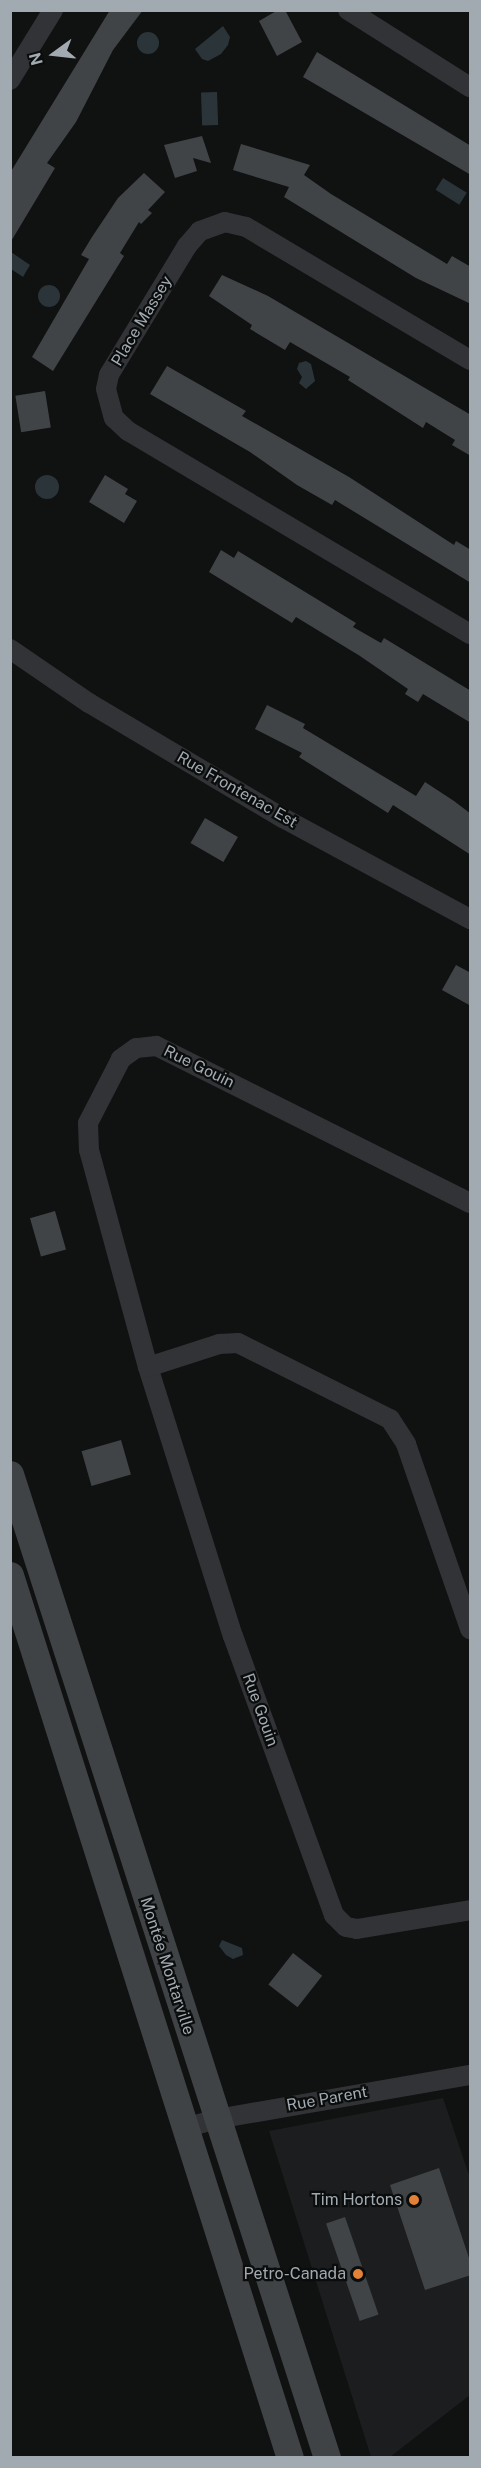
<!DOCTYPE html>
<html>
<head>
<meta charset="utf-8">
<style>
  body { margin:0 }
  #map { position:relative; width:481px; height:2468px; overflow:hidden; background:#101111; font-family:"Public Sans",sans-serif }
  div>[style] { position:absolute }
  [style*='--x'] { left:calc(var(--x)*1px); top:calc(var(--y)*1px); width:calc(var(--w)*1px); rotate:calc(var(--a)*1deg) }
  .built>* { inset:0; background:#1c1d1e }
  .water>* { inset:0; background:#2b3539; transform-origin:0 0 }
  .round { border-radius:50% }
  .building>* { inset:0; background:#414447; transform-origin:0 0 }
  .street>* { height:20px; margin:-10px; padding:0 10px; transform-origin:10px; border-radius:10px; background:#323336 }
  .secondary>* { height:27px; margin:-13.5px; padding:0 13.5px; transform-origin:13.5px; border-radius:13.5px; background:#404346 }
  .dots>* { width:16px; height:16px; translate:-50% -50%; box-sizing:border-box; border:3px solid #0b0c0c; border-radius:50% }
  span { translate:-50% -50%; white-space:nowrap; text-align:center; line-height:1.15; -webkit-text-stroke:4.5px #0b0c0c; paint-order:stroke }
  .street-label { font-size:16px; color:#a2aab1 }
  .poi-label { font-size:16px; color:#a2aab1 }
  .right { translate:-100% -50%; text-align:right }
  .frame { position:absolute; inset:0; border:12px solid #a2aab1; pointer-events:none }
  .north { position:absolute; left:24px; top:24px; width:60px; height:60px; -webkit-text-stroke:4px #0b0c0c; paint-order:stroke; rotate:255deg; font-size:16px; font-weight:700; line-height:24px; text-align:center; color:#a2aab1 }
  .north::after { content:''; display:block; margin:auto; width:21px; height:27px; background:#a2aab1; clip-path:polygon(50% 0,100% 100%,50% 72%,0 100%) }
</style>
</head>
<body>
<div id="map">
  <div class="built">
    <i style="clip-path:polygon(443px 2098px,470px 2178px,470px 2395px,390px 2457px,371px 2457px,269px 2131px)"></i>
  </div>
  <div class="water">
    <i style="clip-path:polygon(223px 26px,230px 37px,228px 45px,221px 54px,208px 61px,202px 59px,195px 49px)"></i>
    <i class="round" style="left:137px;top:32px;width:22px;height:22px"></i>
    <i style="left:217px;top:92px;width:33px;height:16px;rotate:88deg"></i>
    <i style="left:443px;top:178px;width:28px;height:14px;rotate:32deg"></i>
    <i style="clip-path:polygon(11px 252px,30px 265px,23px 277px,11px 269px)"></i>
    <i class="round" style="left:38px;top:285px;width:22px;height:22px"></i>
    <i style="clip-path:polygon(306px 361px,311px 364px,315px 381px,306px 389px,299px 383px,302px 377px,297px 369px,299px 363px)"></i>
    <i class="round" style="left:35px;top:475px;width:24px;height:24px"></i>
    <i style="clip-path:polygon(222px 1940px,242px 1948px,243px 1955px,233px 1959px,226px 1955px,219px 1946px)"></i>
  </div>
  <div class="building">
    <i style="clip-path:polygon(110px 10px,143px 10px,113px 50px,76px 122px,47px 163px,55px 168px,10px 243px,10px 173px)"></i>
    <i style="clip-path:polygon(278px 10px,285px 10px,302px 42px,277px 56px,259px 21px)"></i>
    <i style="clip-path:polygon(317px 52px,471px 146px,471px 175px,303px 77px)"></i>
    <i style="clip-path:polygon(202px 136px,211px 163px,193px 158px,197px 171px,175px 178px,164px 145px)"></i>
    <i style="clip-path:polygon(241px 144px,310px 165px,304px 175px,331px 194px,447px 264px,452px 256px,471px 267px,471px 304px,416px 278px,284px 197px,289px 187px,233px 170px)"></i>
    <i style="clip-path:polygon(144px 173px,165px 192px,148px 210px,152px 213px,141px 224px,139px 222px,120px 253px,124px 256px,53px 371px,32px 357px,89px 259px,81px 255px,92px 237px,118px 198px)"></i>
    <i style="clip-path:polygon(222px 275px,268px 296px,471px 415px,471px 456px,452px 445px,455px 440px,426px 422px,423px 428px,348px 380px,350px 377px,290px 342px,285px 350px,250px 329px,252px 325px,209px 296px)"></i>
    <i style="clip-path:polygon(167px 366px,246px 411px,242px 416px,349px 477px,454px 545px,456px 541px,471px 550px,471px 583px,335px 500px,332px 505px,297px 485px,250px 452px,150px 394px)"></i>
    <i style="left:45px;top:391px;width:37px;height:30px;rotate:81deg"></i>
    <i style="clip-path:polygon(105px 475px,128px 489px,125px 494px,137px 501px,124px 523px,89px 502px)"></i>
    <i style="clip-path:polygon(221px 550px,234px 558px,238px 551px,356px 623px,353px 627px,381px 643px,384px 638px,471px 691px,471px 723px,423px 694px,418px 702px,405px 694px,408px 689px,360px 656px,296px 617px,292px 623px,209px 572px)"></i>
    <i style="clip-path:polygon(267px 705px,305px 724px,303px 728px,416px 796px,425px 782px,454px 801px,471px 814px,471px 855px,393px 805px,388px 813px,299px 757px,302px 753px,255px 729px)"></i>
    <i style="left:205px;top:818px;width:38px;height:29px;rotate:30deg"></i>
    <i style="clip-path:polygon(456px 965px,471px 973px,471px 1006px,442px 990px)"></i>
    <i style="left:55px;top:1211px;width:40px;height:26px;rotate:74deg"></i>
    <i style="left:121px;top:1440px;width:36px;height:41px;rotate:74deg"></i>
    <i style="left:293px;top:1953px;width:37px;height:40px;rotate:38deg"></i>
    <i style="clip-path:polygon(439px 2168px,471px 2264px,471px 2275px,425px 2290px,390px 2185px)"></i>
    <i style="left:345px;top:2217px;width:103px;height:20px;rotate:71deg"></i>
  </div>
  <div class="street">
    <i style="--x:348;--y:10;--w:144;--a:32.3"></i>
    <i style="--x:10;--y:80;--w:82;--a:-58.4"></i>
    <i style="--x:470;--y:360;--w:261;--a:-149.3"></i>
    <i style="--x:246;--y:227;--w:22;--a:-167"></i>
    <i style="--x:225;--y:222;--w:27;--a:160"></i>
    <i style="--x:200;--y:231;--w:20;--a:131"></i>
    <i style="--x:187;--y:246;--w:151;--a:121.2"></i>
    <i style="--x:109;--y:375;--w:14;--a:102"></i>
    <i style="--x:106;--y:389;--w:30;--a:75"></i>
    <i style="--x:114;--y:418;--w:19;--a:43"></i>
    <i style="--x:128;--y:431;--w:398;--a:30.7"></i>
    <i style="--x:10;--y:649;--w:96;--a:34.4"></i>
    <i style="--x:89;--y:703;--w:226;--a:30.7"></i>
    <i style="--x:283;--y:818;--w:213;--a:28.4"></i>
    <i style="--x:470;--y:1203;--w:351;--a:-153.4"></i>
    <i style="--x:156;--y:1046;--w:20;--a:174"></i>
    <i style="--x:136;--y:1048;--w:19;--a:144"></i>
    <i style="--x:121;--y:1059;--w:72;--a:117.3"></i>
    <i style="--x:88;--y:1123;--w:27;--a:88"></i>
    <i style="--x:89;--y:1150;--w:225;--a:74.8"></i>
    <i style="--x:148;--y:1367;--w:282;--a:72.5"></i>
    <i style="--x:233;--y:1636;--w:297;--a:70.1"></i>
    <i style="--x:334;--y:1915;--w:17;--a:45"></i>
    <i style="--x:346;--y:1927;--w:11;--a:10"></i>
    <i style="--x:357;--y:1929;--w:115;--a:-9.5"></i>
    <i style="--x:148;--y:1367;--w:75;--a:-17.9"></i>
    <i style="--x:219;--y:1344;--w:19;--a:-3"></i>
    <i style="--x:238;--y:1343;--w:170;--a:26.6"></i>
    <i style="--x:390;--y:1419;--w:30;--a:57"></i>
    <i style="--x:406;--y:1444;--w:196;--a:70.9"></i>
    <i style="--x:185;--y:2128;--w:33;--a:-16"></i>
    <i style="--x:217;--y:2119;--w:257;--a:-9.9"></i>
  </div>
  <div class="secondary">
    <i style="--x:10;--y:1474;--w:1034;--a:72.14"></i>
    <i style="--x:10;--y:1575;--w:926;--a:72.41"></i>
  </div>
  <div class="dots">
    <i style="left:414px;top:2200px;background:#e38137"></i>
    <i style="left:358px;top:2274px;background:#e38137"></i>
  </div>
  <div class="street-label">
    <span style="left:142px;top:321px;rotate:-59deg">Place Massey</span>
    <span style="left:237px;top:790px;rotate:30deg">Rue Frontenac Est</span>
    <span style="left:199px;top:1067px;rotate:26deg">Rue Gouin</span>
    <span style="left:260px;top:1710px;rotate:70deg">Rue Gouin</span>
    <span style="left:167px;top:1966px;rotate:72deg">Montée Montarville</span>
    <span style="left:327px;top:2099px;rotate:-10deg">Rue Parent</span>
  </div>
  <div class="poi-label">
    <span class="right" style="left:402px;top:2200px">Tim Hortons</span>
    <span class="right" style="left:346px;top:2274px">Petro-Canada</span>
  </div>
  <div class="frame"></div>
  <div class="north">N</div>
</div>
</body>
</html>
